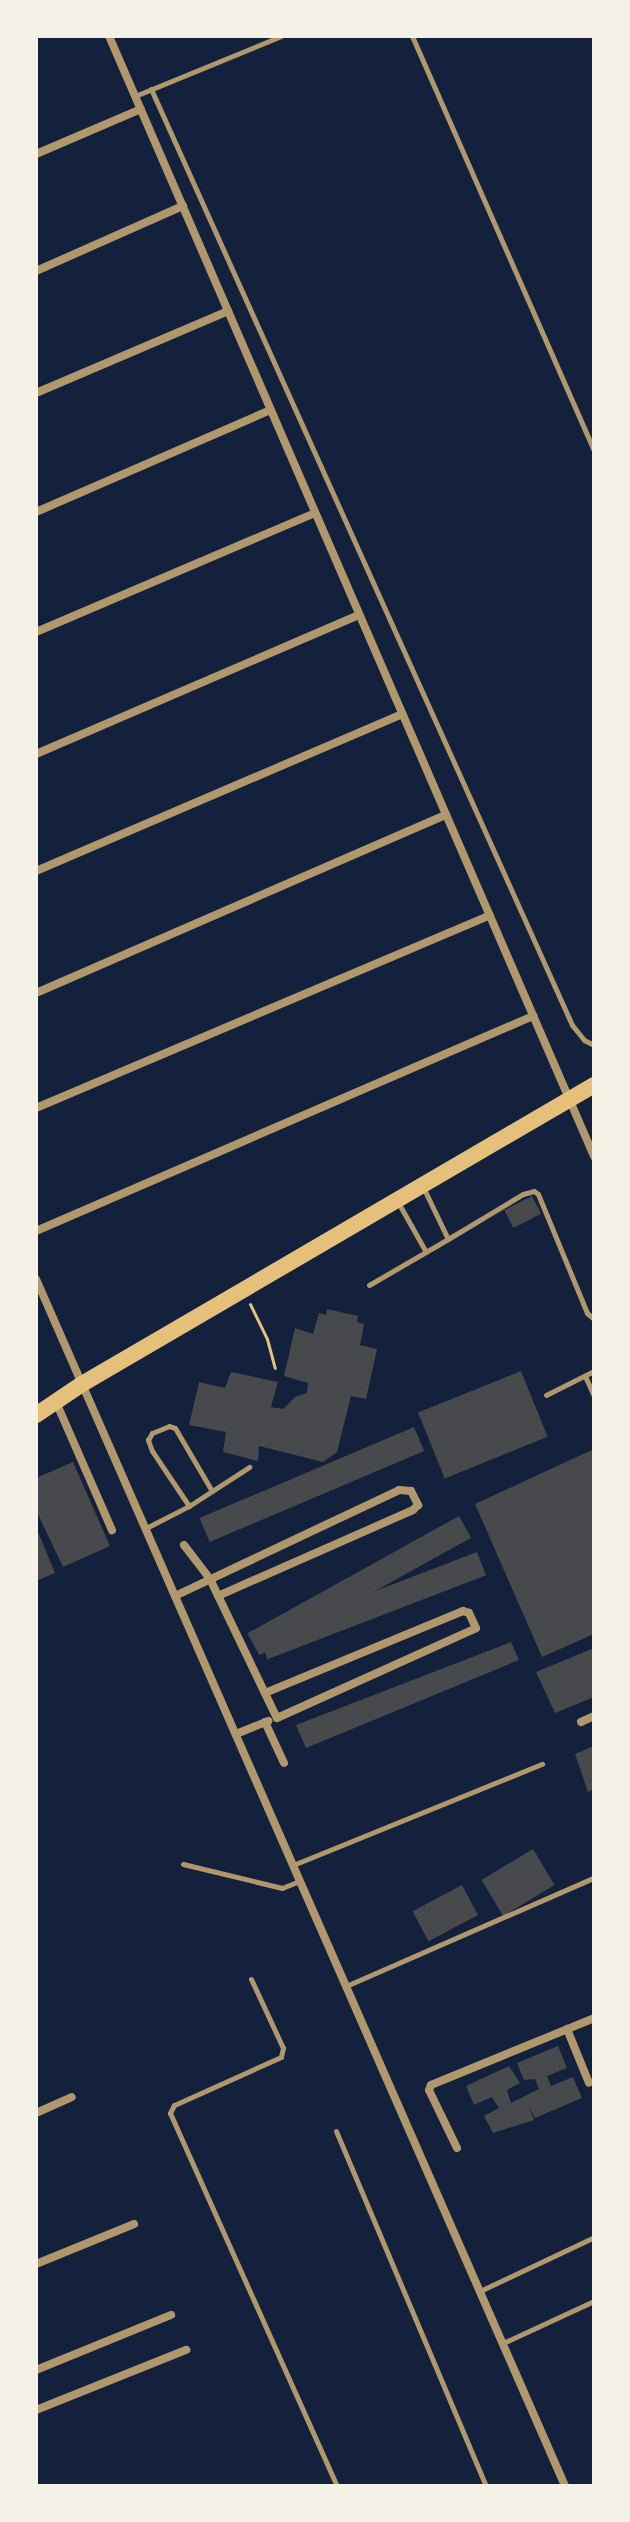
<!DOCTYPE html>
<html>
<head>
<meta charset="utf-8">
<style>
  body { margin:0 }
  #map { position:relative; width:630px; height:2522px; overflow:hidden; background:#14213d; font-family:Ubuntu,sans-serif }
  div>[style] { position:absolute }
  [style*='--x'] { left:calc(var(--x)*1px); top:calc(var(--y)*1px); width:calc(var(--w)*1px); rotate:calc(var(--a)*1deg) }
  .building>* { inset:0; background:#48494c; transform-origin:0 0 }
  .path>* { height:3px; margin:-1.5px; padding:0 1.5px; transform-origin:1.5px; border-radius:1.5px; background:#e5c07b }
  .service>* { height:5px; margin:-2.5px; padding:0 2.5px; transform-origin:2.5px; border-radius:2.5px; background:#b1986c }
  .minor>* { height:8px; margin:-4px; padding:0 4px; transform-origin:4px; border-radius:4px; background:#b1986c }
  .secondary>* { height:16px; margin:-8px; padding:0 8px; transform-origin:8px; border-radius:8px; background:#e5c07b }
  span { translate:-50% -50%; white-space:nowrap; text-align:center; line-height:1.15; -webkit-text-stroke:6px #f6f1e7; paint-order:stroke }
  .frame { position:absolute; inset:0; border:38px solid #f6f1e7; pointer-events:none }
</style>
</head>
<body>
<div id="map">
  <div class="building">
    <i style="left:532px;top:1196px;width:20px;height:31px;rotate:63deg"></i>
    <i style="clip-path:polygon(327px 1309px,358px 1316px,357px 1322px,364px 1324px,360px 1345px,377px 1349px,366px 1399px,351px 1396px,337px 1452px,323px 1462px,259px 1446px,258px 1461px,223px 1452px,226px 1432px,189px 1425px,199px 1382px,225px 1388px,231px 1372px,278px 1382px,271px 1407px,283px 1409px,295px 1397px,307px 1393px,308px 1383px,284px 1376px,295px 1328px,313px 1334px,319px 1313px,326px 1315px)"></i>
    <i style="left:521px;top:1371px;width:71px;height:111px;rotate:68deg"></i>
    <i style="left:414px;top:1427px;width:26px;height:233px;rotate:67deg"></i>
    <i style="clip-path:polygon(594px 1449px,594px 1634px,542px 1657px,475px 1504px)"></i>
    <i style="clip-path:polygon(73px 1462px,110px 1546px,63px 1567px,36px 1510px,36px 1478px)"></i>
    <i style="left:459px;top:1516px;width:25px;height:242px;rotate:61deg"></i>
    <i style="clip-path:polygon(36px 1527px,55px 1573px,36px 1581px)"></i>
    <i style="left:477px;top:1552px;width:25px;height:234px;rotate:69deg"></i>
    <i style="clip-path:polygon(511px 1642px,519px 1660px,306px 1748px,296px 1725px)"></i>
    <i style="clip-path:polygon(594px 1648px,594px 1697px,555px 1713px,536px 1672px)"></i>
    <i style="clip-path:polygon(594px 1746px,594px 1789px,588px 1792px,575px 1754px)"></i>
    <i style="left:533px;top:1849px;width:42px;height:60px;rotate:59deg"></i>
    <i style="left:462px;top:1885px;width:34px;height:56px;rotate:62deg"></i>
    <i style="clip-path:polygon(558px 2046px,567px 2068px,547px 2076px,551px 2086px,573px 2077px,582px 2098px,535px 2118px,529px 2107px,534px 2120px,493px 2133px,484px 2116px,499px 2108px,492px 2097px,474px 2105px,466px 2086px,509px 2066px,520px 2083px,507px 2090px,511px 2103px,539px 2089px,535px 2079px,524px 2080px,517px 2063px)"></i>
  </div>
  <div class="path">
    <i style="--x:250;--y:1304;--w:39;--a:64"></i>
    <i style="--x:267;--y:1339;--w:30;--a:75"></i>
  </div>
  <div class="service">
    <i style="--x:412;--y:36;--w:452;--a:66.3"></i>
    <i style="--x:151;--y:89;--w:1026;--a:65.78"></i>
    <i style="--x:572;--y:1025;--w:19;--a:51"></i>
    <i style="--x:584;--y:1040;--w:11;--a:27"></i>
    <i style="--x:135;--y:96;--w:158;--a:-22.3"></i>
    <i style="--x:424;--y:1189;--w:55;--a:64.4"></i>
    <i style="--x:448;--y:1239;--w:87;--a:-31"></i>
    <i style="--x:523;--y:1194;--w:11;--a:-15"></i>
    <i style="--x:534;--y:1191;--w:5;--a:37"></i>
    <i style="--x:538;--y:1194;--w:129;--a:67.6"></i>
    <i style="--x:587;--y:1313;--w:9;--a:41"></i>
    <i style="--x:399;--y:1204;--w:55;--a:60.6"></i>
    <i style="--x:369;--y:1285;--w:91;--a:-30.2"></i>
    <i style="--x:585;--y:1376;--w:22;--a:66"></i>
    <i style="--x:546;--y:1395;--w:54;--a:-26.6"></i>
    <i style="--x:189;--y:1506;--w:66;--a:-123.9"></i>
    <i style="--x:152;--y:1451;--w:12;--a:-110"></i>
    <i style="--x:148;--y:1440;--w:8;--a:-60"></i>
    <i style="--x:152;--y:1433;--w:18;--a:-22"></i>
    <i style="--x:169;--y:1426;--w:6;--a:18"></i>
    <i style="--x:175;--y:1428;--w:73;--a:59.6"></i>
    <i style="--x:146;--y:1528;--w:48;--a:-27.1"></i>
    <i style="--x:189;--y:1506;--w:72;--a:-33"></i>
    <i style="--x:183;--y:1864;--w:102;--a:13.6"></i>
    <i style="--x:282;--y:1888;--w:18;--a:-22"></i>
    <i style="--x:293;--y:1865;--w:269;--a:-22.1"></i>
    <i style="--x:251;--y:1979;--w:76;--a:65.1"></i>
    <i style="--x:283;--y:2048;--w:9;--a:103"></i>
    <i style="--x:281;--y:2057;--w:117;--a:155.8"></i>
    <i style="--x:174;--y:2105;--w:9;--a:117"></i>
    <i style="--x:170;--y:2113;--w:409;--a:65.9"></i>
    <i style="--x:346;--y:1986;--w:270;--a:-23.6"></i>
    <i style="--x:336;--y:2131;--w:385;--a:67.1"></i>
    <i style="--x:480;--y:2291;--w:126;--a:-25.3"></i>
    <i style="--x:503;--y:2343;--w:100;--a:-24.8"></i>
  </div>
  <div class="minor">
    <i style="--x:109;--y:36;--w:1221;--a:66.59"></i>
    <i style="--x:36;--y:154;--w:114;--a:-23.2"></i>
    <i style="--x:36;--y:271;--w:161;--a:-23.9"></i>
    <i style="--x:36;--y:393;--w:209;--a:-23.1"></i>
    <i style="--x:36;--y:512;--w:256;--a:-23.5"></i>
    <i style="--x:36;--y:632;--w:303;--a:-23.1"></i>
    <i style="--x:36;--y:754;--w:352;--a:-23.3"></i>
    <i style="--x:36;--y:871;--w:398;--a:-23.2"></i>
    <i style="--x:36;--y:993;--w:447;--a:-23.5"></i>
    <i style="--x:36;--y:1108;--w:493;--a:-23"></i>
    <i style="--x:36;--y:1231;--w:542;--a:-23.39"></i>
    <i style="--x:36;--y:1279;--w:1318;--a:66.33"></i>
    <i style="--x:56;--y:1402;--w:140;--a:66.4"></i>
    <i style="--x:184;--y:1545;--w:43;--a:52.6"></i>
    <i style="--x:210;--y:1579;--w:154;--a:64.3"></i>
    <i style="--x:277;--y:1718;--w:218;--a:-24.3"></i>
    <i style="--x:476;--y:1628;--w:17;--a:-115"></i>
    <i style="--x:469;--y:1613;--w:6;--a:-162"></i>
    <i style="--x:463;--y:1611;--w:214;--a:157.5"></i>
    <i style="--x:175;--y:1596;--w:248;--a:-25.3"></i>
    <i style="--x:399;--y:1490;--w:12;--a:5"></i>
    <i style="--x:411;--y:1491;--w:16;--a:63"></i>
    <i style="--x:418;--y:1505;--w:7;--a:135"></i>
    <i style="--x:413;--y:1510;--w:213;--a:156.2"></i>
    <i style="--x:265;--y:1722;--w:45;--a:65.1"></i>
    <i style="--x:581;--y:1722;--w:14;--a:-25"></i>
    <i style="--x:236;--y:1734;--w:35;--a:-22"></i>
    <i style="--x:567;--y:2029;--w:58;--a:67.8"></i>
    <i style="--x:36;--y:2113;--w:39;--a:-24"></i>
    <i style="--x:457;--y:2148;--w:64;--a:-115.8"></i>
    <i style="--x:429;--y:2090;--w:5;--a:-68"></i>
    <i style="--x:431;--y:2085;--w:176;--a:-22.3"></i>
    <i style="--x:36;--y:2264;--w:106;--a:-22.2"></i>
    <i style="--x:36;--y:2370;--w:146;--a:-22.2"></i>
    <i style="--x:36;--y:2410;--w:162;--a:-21.8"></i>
  </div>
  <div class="secondary">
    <i style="--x:36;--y:1415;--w:55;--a:-34"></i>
    <i style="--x:82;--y:1384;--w:593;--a:-30.28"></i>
  </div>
  <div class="frame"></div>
</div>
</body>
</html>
